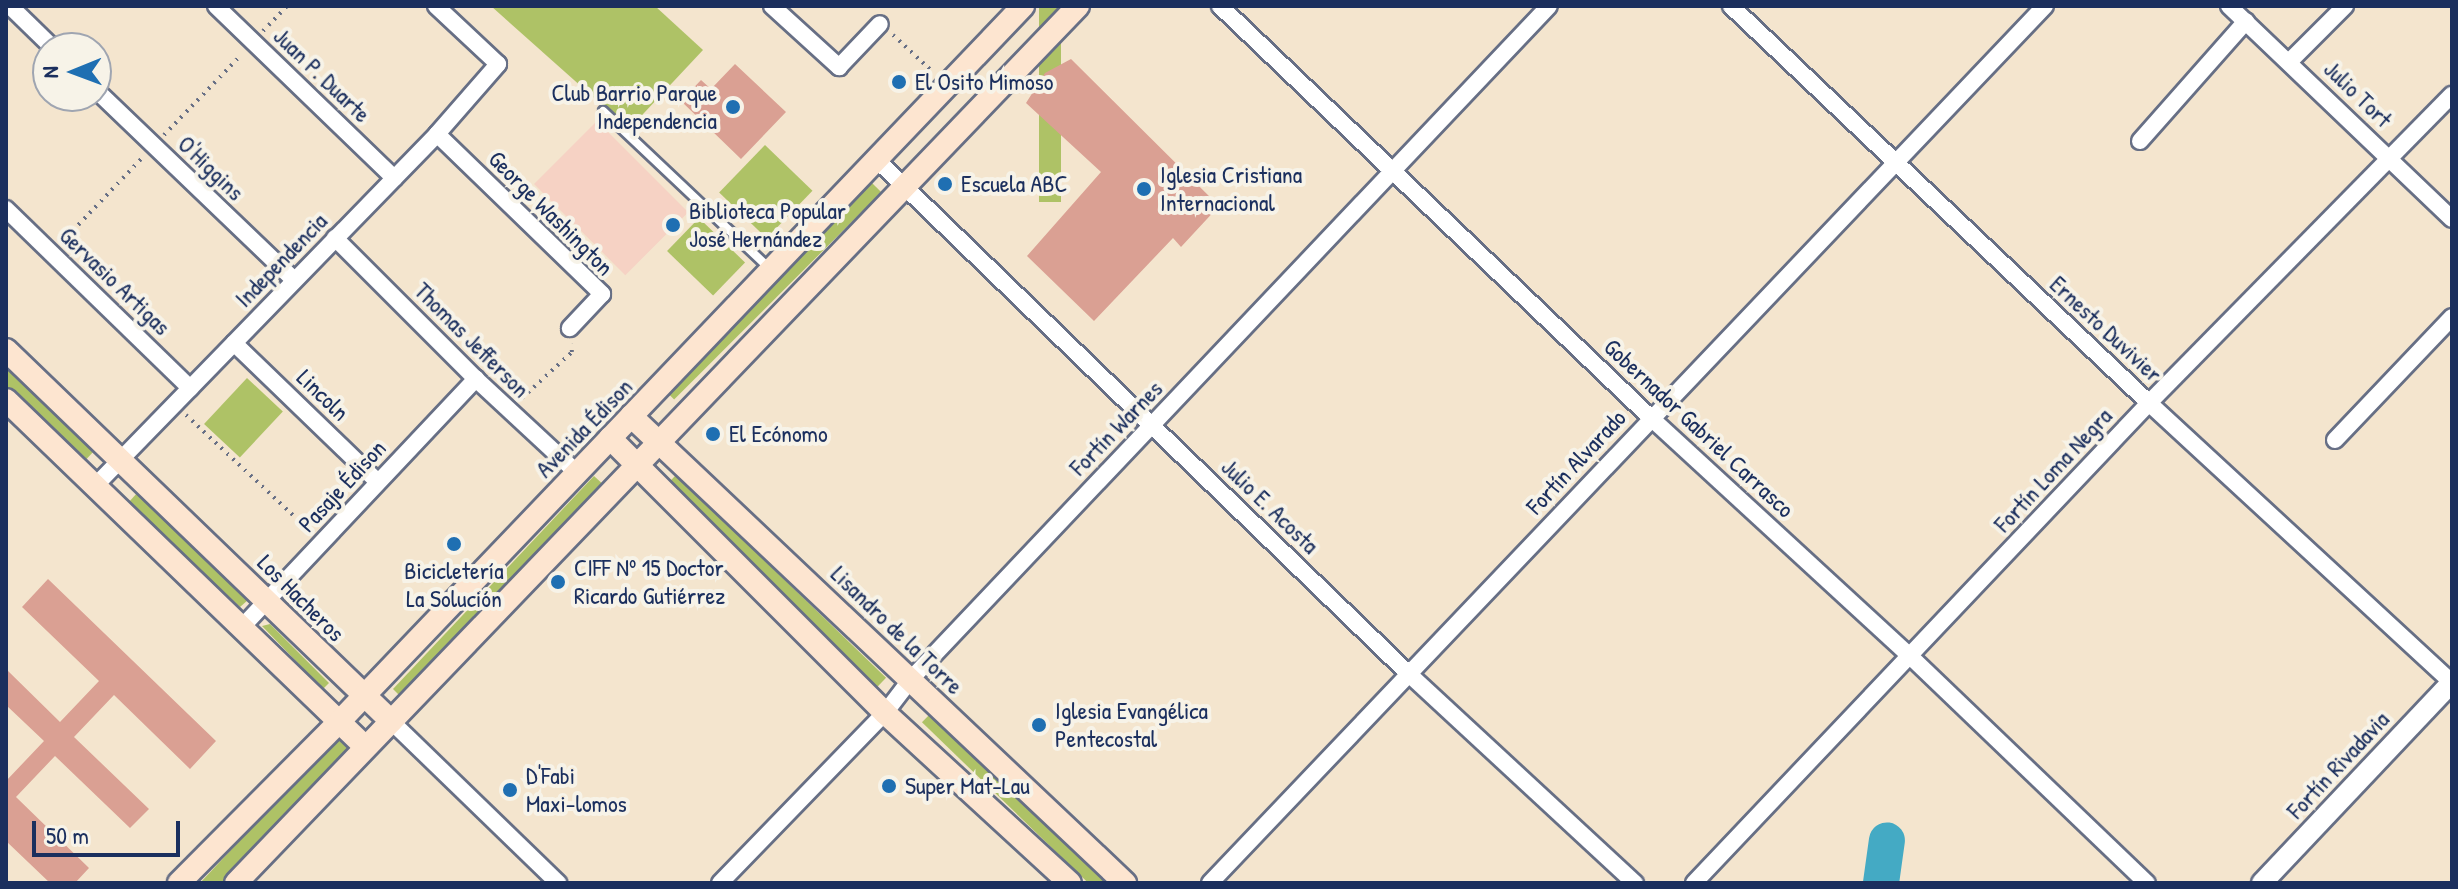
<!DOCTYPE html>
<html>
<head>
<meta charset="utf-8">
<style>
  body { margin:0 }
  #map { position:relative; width:2458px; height:889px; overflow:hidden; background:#f4e5ce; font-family:"Patrick Hand",sans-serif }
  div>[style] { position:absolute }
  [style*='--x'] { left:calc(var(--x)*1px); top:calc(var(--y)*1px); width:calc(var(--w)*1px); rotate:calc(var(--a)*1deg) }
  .built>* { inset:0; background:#f6d2c4; transform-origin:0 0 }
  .green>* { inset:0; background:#aec266; transform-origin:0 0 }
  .river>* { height:36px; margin:-18px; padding:0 18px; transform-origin:18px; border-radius:18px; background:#44aac4 }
  .building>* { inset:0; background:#daa093 }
  .path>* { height:4px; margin-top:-2px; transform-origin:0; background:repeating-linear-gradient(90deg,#676f85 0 2px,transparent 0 8px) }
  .roads { filter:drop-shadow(2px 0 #676f85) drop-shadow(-2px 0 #676f85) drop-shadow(0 2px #676f85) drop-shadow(0 -2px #676f85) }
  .service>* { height:8px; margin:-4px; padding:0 4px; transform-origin:4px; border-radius:4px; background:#fff }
  .minor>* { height:16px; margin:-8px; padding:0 8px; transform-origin:8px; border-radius:8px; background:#fff }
  .tertiary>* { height:20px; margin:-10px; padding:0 10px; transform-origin:10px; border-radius:10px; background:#fff }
  .secondary>* { height:22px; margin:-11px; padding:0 11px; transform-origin:11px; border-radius:11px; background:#fde5d0 }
  .dots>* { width:22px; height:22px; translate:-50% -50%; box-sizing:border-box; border:4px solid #f7f3e8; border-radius:50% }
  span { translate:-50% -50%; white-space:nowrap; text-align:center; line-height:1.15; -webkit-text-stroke:8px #f7f3e8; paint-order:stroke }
  .street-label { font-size:24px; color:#1b2f5e }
  .poi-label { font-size:24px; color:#1b2f5e }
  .left { translate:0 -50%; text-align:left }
  .right { translate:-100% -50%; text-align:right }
  .frame { position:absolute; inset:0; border:8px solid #1b2f5e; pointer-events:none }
  .north { position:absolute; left:32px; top:32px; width:80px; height:80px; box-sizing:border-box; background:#f7f3e8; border:2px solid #9fa5b1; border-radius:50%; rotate:269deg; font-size:22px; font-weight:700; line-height:32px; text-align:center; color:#1b2f5e }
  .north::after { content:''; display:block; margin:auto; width:28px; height:36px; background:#1f6fb2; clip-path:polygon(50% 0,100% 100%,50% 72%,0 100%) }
  .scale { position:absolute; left:32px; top:821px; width:148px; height:36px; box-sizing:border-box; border:4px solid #1b2f5e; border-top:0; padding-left:10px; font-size:24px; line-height:28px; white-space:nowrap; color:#1b2f5e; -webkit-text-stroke:6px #f7f3e8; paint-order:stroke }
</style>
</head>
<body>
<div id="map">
  <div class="built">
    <i style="left:597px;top:121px;width:129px;height:89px;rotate:45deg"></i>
  </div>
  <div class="green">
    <i style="clip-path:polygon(491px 6px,655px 6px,703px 50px,629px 129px)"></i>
    <i style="left:1039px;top:6px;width:22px;height:196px"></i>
    <i style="left:765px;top:145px;width:66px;height:66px;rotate:44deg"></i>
    <i style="left:870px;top:181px;width:16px;height:293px;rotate:45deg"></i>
    <i style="left:699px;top:218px;width:64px;height:46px;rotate:44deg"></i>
    <i style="clip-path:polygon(6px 365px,95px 450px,80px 466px,6px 392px)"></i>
    <i style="left:247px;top:378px;width:49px;height:63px;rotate:43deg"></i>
    <i style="left:676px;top:475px;width:292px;height:13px;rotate:44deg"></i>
    <i style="clip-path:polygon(594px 476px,606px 487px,402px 698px,393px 689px)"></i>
    <i style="clip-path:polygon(138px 492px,248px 600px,240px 607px,128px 503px)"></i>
    <i style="clip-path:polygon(270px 624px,329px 683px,323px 689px,262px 626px)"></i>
    <i style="left:931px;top:713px;width:245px;height:13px;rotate:44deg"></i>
    <i style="clip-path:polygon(348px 725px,363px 739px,224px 883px,200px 883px)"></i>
  </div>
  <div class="river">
    <i style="--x:1881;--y:883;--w:43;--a:-82.1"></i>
  </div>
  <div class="building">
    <i style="clip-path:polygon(1071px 59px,1219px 206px,1181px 247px,1173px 238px,1094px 321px,1027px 256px,1101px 172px,1026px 103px,1045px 73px)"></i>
    <i style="clip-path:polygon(735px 64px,786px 112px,741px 159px,681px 101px,701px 80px,711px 89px)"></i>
    <i style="clip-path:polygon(48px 579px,216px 741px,190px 769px,114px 695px,74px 737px,149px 809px,130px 828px,55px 756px,16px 797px,89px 868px,75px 883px,50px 883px,6px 841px,6px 781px,44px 741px,6px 705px,6px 669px,60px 722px,99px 681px,22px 607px)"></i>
  </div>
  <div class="path">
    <i style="--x:263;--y:31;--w:35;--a:-46"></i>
    <i style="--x:893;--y:35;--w:56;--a:42.8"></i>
    <i style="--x:164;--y:135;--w:111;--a:-46.1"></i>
    <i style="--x:62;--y:242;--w:119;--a:-46.4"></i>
    <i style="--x:522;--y:398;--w:68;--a:-42.6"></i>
    <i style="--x:572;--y:352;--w:8;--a:-97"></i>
    <i style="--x:186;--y:415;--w:171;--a:43.1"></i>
  </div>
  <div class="roads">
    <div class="service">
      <i style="--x:603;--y:111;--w:230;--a:43.4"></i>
    </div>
    <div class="minor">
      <i style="--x:10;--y:6;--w:60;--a:44.3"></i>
      <i style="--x:216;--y:6;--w:248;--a:44"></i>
      <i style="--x:772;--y:6;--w:91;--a:42.3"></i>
      <i style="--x:839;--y:67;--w:59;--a:-46.4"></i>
      <i style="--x:1220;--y:6;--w:595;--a:43.71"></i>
      <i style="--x:1650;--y:417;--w:353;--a:42.6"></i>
      <i style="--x:1910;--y:656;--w:328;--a:43.8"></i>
      <i style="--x:1731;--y:6;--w:576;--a:43.52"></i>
      <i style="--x:2149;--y:403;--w:413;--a:42.7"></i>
      <i style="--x:2229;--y:6;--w:308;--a:43.7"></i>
      <i style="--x:2290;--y:61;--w:78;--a:-45"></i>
      <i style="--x:96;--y:90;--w:274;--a:43.8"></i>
      <i style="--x:437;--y:134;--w:230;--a:44.1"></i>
      <i style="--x:602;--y:294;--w:47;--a:133.3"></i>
      <i style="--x:2140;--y:141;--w:160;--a:-48.5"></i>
      <i style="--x:876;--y:159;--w:741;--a:44.02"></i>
      <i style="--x:1409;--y:674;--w:308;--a:42.8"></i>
      <i style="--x:6;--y:209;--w:257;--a:44.2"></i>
      <i style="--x:335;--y:238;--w:199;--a:45"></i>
      <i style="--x:476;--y:379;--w:138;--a:42.9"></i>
      <i style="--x:234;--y:343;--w:200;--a:44"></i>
      <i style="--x:2335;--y:440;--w:170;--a:-46.4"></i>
      <i style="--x:96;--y:485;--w:489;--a:-45.8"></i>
      <i style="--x:437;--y:134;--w:93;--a:-48.9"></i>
      <i style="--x:498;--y:64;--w:85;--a:-136.9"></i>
      <i style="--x:243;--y:626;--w:340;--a:-46.7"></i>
      <i style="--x:391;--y:721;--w:233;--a:44.1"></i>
      <i style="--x:720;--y:883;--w:237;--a:-45.9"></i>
      <i style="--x:885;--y:713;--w:43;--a:-52.6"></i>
      <i style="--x:911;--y:679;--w:927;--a:-46.53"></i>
      <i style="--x:1210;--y:883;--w:1211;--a:-46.41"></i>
      <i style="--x:1694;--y:883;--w:661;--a:-46.53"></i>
      <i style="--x:2149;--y:403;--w:432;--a:-45.5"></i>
    </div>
    <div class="tertiary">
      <i style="--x:2262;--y:883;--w:277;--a:-46.6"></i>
    </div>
    <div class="secondary">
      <i style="--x:6;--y:350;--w:535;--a:43.94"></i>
      <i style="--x:6;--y:400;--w:499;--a:44"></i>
      <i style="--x:631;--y:416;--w:680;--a:43.39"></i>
      <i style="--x:610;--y:438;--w:389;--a:45"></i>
      <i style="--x:885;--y:713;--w:251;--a:42.6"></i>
      <i style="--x:179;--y:883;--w:228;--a:-45.2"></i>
      <i style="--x:340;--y:721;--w:989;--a:-46.31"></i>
      <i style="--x:236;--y:883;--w:1216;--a:-46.17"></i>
    </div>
  </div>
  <div class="dots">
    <i style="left:899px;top:82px;background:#1f6fb2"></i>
    <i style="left:733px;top:107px;background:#1f6fb2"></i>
    <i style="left:945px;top:184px;background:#1f6fb2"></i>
    <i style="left:1144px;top:189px;background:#1f6fb2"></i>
    <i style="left:673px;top:225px;background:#1f6fb2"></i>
    <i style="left:713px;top:434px;background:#1f6fb2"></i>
    <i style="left:454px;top:544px;background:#1f6fb2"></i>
    <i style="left:558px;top:582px;background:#1f6fb2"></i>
    <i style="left:1039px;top:725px;background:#1f6fb2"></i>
    <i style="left:889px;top:786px;background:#1f6fb2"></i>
    <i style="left:510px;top:790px;background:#1f6fb2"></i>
  </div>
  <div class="street-label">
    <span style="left:322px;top:75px;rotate:44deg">Juan P. Duarte</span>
    <span style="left:2358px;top:94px;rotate:44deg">Julio Tort</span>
    <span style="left:211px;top:168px;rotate:44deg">O'Higgins</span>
    <span style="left:551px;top:213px;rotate:45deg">George Washington</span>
    <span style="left:281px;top:260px;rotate:-46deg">Independencia</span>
    <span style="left:115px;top:281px;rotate:44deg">Gervasio Artigas</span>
    <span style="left:2106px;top:329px;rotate:43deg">Ernesto Duvivier</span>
    <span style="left:472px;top:340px;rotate:45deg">Thomas Jefferson</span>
    <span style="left:323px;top:395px;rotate:44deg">Lincoln</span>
    <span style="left:584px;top:428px;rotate:-46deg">Avenida Édison</span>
    <span style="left:1116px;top:428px;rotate:-46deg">Fortín Warnes</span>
    <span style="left:1699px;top:428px;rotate:43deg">Gobernador Gabriel Carrasco</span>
    <span style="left:1576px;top:462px;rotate:-47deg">Fortín Alvarado</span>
    <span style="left:2053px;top:470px;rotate:-47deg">Fortín Loma Negra</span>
    <span style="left:342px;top:486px;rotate:-47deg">Pasaje Édison</span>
    <span style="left:1270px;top:506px;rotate:44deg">Julio E. Acosta</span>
    <span style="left:301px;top:598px;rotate:45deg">Los Hacheros</span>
    <span style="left:897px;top:630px;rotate:44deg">Lisandro de la Torre</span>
    <span style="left:2338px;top:765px;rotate:-47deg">Fortín Rivadavia</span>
  </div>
  <div class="poi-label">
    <span class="left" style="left:915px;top:82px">El Osito Mimoso</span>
    <span class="right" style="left:717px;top:107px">Club Barrio Parque<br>Independencia</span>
    <span class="left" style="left:1160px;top:189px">Iglesia Cristiana<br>Internacional</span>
    <span class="left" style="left:961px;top:184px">Escuela ABC</span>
    <span class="left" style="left:689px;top:225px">Biblioteca Popular<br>José Hernández</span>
    <span class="left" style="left:729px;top:434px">El Ecónomo</span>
    <span class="left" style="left:574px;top:582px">CIFF Nº 15 Doctor<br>Ricardo Gutiérrez</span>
    <span style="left:454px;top:585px">Bicicletería<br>La Solución</span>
    <span class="left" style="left:1055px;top:725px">Iglesia Evangélica<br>Pentecostal</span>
    <span class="left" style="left:526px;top:790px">D'Fabi<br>Maxi-lomos</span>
    <span class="left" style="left:905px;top:786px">Super Mat-Lau</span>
  </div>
  <div class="frame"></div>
  <div class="north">N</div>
  <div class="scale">50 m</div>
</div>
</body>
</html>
